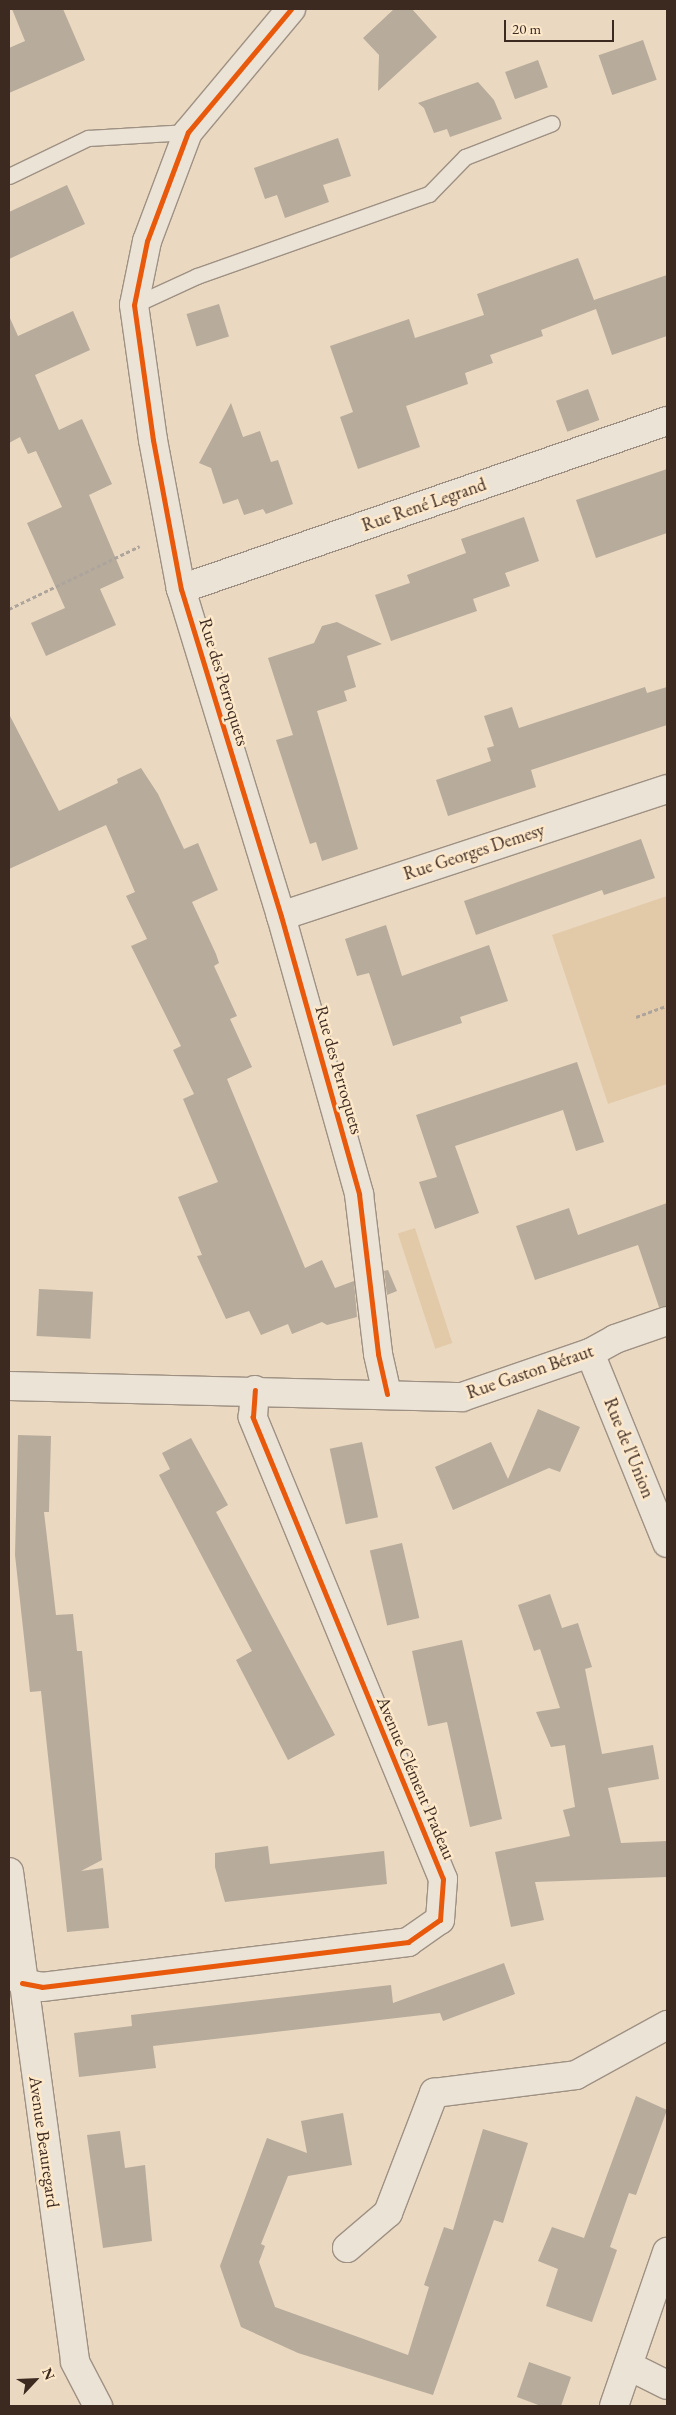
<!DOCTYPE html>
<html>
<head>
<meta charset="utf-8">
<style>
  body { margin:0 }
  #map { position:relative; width:676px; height:2415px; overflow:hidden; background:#ead8c0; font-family:"EB Garamond",serif }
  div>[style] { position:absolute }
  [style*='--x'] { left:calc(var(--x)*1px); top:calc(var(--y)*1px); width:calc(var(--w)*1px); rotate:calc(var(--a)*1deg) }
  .green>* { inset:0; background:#e2caa9; transform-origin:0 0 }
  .building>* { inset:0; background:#b7ab9b; transform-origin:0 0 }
  .path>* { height:3px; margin-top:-1.5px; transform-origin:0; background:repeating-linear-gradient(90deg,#ada49b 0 4px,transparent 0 6.5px) }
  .roads { filter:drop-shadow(1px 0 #9e9183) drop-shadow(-1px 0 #9e9183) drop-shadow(0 1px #9e9183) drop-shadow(0 -1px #9e9183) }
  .lane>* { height:15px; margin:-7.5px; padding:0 7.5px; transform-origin:7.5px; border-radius:7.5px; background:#ece3d7 }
  .street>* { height:28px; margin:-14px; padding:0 14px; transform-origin:14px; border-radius:14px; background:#ece3d7 }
  .cycleway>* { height:5px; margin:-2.5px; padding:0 2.5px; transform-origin:2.5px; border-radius:2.5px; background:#e8590c }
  span { translate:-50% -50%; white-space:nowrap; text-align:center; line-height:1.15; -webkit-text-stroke:5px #fde8ca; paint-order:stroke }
  .street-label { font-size:18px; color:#3c2a21 }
  .frame { position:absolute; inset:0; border:10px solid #3c2a21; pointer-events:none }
  .north { position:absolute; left:10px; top:2355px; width:50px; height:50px; -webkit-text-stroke:4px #fde8ca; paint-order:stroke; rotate:65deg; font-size:14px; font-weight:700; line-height:20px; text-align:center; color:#3c2a21 }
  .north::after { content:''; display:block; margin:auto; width:18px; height:22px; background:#3c2a21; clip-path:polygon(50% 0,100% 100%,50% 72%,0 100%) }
  .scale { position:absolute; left:504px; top:20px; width:110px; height:22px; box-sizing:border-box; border:2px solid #3c2a21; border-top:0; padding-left:6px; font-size:15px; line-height:18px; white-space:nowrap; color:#3c2a21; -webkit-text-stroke:4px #fde8ca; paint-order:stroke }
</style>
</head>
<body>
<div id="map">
  <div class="green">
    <i style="clip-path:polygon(667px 896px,667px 1084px,608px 1104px,552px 935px)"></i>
    <i style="left:415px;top:1228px;width:121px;height:18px;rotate:72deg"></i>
  </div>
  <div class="building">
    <i style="clip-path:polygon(12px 9px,63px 9px,85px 60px,9px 93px,9px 48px,25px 41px)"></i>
    <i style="clip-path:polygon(394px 9px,412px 9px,437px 37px,378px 91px,379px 55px,363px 38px)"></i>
    <i style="left:643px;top:40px;width:42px;height:47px;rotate:71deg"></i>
    <i style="left:538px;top:60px;width:29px;height:35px;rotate:70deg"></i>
    <i style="clip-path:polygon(478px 82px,494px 100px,502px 119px,450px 137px,447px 129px,434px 133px,424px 108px,418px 103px)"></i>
    <i style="clip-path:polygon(338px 138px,351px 176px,323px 185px,329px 202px,285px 218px,277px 195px,265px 199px,254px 168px)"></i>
    <i style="clip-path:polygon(67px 185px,85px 224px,9px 259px,9px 212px)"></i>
    <i style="clip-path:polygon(578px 258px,594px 300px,667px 275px,667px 336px,612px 355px,596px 309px,541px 330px,543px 336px,490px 355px,493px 363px,465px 373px,468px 384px,406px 406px,420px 447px,358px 469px,340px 417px,353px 412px,330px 346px,409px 319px,415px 338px,484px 315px,477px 294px)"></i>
    <i style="left:219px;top:304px;width:34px;height:34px;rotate:73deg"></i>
    <i style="clip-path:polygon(73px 311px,90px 350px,35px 375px,59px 430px,82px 419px,112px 484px,89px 495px,124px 578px,100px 589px,116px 625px,46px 656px,31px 623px,65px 608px,27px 523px,62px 507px,36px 451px,28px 454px,20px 437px,9px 443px,9px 316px,18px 336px)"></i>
    <i style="left:588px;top:389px;width:33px;height:34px;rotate:70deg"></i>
    <i style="clip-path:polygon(231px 403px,243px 437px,260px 431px,271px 462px,278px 460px,293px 504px,266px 514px,263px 509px,244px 515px,238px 499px,223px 504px,211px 468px,199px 463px)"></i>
    <i style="clip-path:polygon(667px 469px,667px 533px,596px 558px,576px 500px)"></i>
    <i style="clip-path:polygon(524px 517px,539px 561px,505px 573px,510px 586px,473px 599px,477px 611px,391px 641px,375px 595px,410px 583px,407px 575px,466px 553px,461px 539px)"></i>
    <i style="clip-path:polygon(337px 622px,382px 644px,347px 656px,356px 687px,344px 691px,347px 701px,317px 711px,358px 849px,322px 861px,316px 842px,310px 844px,276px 740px,293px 735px,268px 658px,314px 643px,322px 626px)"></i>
    <i style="clip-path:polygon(645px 687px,647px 693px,667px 687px,667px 725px,531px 770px,536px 787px,448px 816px,436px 780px,491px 761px,487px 748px,494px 746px,484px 716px,512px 707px,519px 728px)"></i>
    <i style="clip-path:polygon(9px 714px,59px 811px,118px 783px,117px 779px,141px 768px,158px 794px,184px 849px,198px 843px,218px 890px,192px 902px,216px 954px,219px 963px,214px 966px,237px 1016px,230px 1019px,252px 1067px,227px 1079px,305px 1268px,322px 1260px,335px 1288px,354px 1281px,357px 1317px,327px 1325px,322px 1322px,292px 1334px,288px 1324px,261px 1335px,249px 1311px,226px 1319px,197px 1256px,202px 1255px,178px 1197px,218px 1182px,183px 1099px,194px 1094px,173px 1050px,181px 1046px,131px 946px,147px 939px,126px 896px,135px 892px,106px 825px,9px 869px)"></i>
    <i style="clip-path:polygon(641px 839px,655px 878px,604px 895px,602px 890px,476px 935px,464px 901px)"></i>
    <i style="clip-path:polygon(386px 925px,402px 976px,489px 945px,508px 1001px,460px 1017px,462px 1023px,393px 1046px,369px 973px,357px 976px,345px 939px)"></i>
    <i style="clip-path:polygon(577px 1062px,604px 1142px,576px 1151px,563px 1110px,455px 1146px,479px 1213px,435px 1229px,419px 1182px,437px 1177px,416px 1115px)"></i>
    <i style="clip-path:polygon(667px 1203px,667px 1306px,659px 1307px,638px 1245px,535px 1280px,516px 1226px,569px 1208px,578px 1235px)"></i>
    <i style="clip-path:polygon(388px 1270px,397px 1291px,387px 1295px,384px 1271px)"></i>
    <i style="left:39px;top:1289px;width:54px;height:47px;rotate:3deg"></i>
    <i style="clip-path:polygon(538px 1409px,580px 1427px,560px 1472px,549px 1468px,453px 1510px,435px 1467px,491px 1442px,508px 1479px)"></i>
    <i style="clip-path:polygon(18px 1435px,51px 1436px,49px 1512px,44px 1512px,56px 1615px,73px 1614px,77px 1651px,82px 1651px,102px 1860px,81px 1871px,103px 1868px,109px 1928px,67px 1932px,41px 1691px,30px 1692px,15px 1555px)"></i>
    <i style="clip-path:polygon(191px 1438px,228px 1505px,216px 1512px,335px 1735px,288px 1760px,236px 1660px,252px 1651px,159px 1475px,170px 1469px,162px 1453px)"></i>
    <i style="left:362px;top:1442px;width:77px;height:33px;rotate:78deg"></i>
    <i style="left:402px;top:1543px;width:77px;height:33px;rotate:77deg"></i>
    <i style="clip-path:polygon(550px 1594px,562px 1628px,578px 1623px,592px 1667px,585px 1669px,602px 1754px,653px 1745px,659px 1779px,608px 1788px,621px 1843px,667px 1841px,667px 1877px,535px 1882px,544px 1920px,511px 1927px,495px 1852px,570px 1836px,563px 1810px,575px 1807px,565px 1745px,551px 1747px,536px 1712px,560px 1708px,540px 1649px,534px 1651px,518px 1605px)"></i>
    <i style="clip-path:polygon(462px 1640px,502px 1819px,470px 1827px,447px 1722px,428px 1726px,412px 1651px)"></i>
    <i style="clip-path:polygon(268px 1846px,270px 1864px,384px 1851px,387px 1884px,225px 1902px,215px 1867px,215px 1853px)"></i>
    <i style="clip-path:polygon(504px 1963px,515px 1994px,443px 2021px,440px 2013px,153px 2046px,156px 2068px,79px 2077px,74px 2033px,132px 2026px,131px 2015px,391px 1985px,393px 2003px)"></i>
    <i style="clip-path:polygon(636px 2096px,667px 2110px,636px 2195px,629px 2193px,610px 2247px,617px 2250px,592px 2322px,546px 2306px,558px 2269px,538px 2261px,552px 2227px,584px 2238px)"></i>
    <i style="clip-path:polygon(343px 2113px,352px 2165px,288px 2176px,261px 2244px,265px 2246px,259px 2262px,275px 2307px,408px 2355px,429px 2287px,424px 2285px,444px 2227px,453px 2230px,483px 2129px,528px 2143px,503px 2223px,494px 2220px,433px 2395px,298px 2353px,241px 2327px,220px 2266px,267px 2138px,307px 2153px,301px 2121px)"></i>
    <i style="clip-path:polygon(120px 2131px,125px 2168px,145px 2165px,152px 2241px,103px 2248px,87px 2135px)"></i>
    <i style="clip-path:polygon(529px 2362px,571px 2377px,561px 2406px,541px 2406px,517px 2397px)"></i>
  </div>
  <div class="path">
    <i style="--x:9;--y:609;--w:145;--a:-25.7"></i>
    <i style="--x:636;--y:1017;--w:33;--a:-20"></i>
  </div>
  <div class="roads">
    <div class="lane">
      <i style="--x:9;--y:176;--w:88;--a:-25.7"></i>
      <i style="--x:88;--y:138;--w:100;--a:-3.4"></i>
      <i style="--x:134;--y:305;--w:69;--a:-24.7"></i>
      <i style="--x:197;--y:276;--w:246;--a:-19.5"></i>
      <i style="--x:429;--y:194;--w:52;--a:-45.8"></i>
      <i style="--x:465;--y:157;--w:93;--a:-21.3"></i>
    </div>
    <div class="street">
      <i style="--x:291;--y:9;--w:160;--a:129.9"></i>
      <i style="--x:188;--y:132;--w:116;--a:110.6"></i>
      <i style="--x:147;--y:241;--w:65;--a:101.5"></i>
      <i style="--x:134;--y:305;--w:136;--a:82"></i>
      <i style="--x:153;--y:440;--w:152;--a:79.4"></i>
      <i style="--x:181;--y:589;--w:342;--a:73"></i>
      <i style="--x:281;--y:916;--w:289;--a:74.3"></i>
      <i style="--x:359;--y:1194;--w:161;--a:83.2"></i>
      <i style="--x:378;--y:1354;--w:41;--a:77.3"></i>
      <i style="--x:181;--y:589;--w:514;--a:-19.07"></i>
      <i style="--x:281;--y:916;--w:406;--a:-18.2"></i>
      <i style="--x:590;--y:1353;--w:205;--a:67.9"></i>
      <i style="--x:9;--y:1386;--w:453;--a:1.4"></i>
      <i style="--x:462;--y:1397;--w:135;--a:-19"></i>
      <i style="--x:590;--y:1353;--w:29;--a:-29"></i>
      <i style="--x:615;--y:1339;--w:55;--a:-19.1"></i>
      <i style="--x:9;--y:1872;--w:494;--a:82.3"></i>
      <i style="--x:75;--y:2362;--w:50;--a:62.4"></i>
      <i style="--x:22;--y:1983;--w:20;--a:11"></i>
      <i style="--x:42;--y:1987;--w:369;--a:-7"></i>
      <i style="--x:408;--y:1942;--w:39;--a:-35"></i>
      <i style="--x:440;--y:1920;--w:41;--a:-85.8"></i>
      <i style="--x:443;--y:1879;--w:500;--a:-112.4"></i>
      <i style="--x:253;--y:1417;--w:27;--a:-86"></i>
      <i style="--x:347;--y:2248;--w:54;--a:-40.5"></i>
      <i style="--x:388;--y:2213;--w:129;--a:-69"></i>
      <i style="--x:434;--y:2093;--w:143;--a:-7.2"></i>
      <i style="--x:576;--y:2075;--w:104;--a:-28.8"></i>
      <i style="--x:629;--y:2366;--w:42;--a:26.6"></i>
      <i style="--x:614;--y:2406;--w:163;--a:-71"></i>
    </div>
  </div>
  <div class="cycleway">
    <i style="--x:291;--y:9;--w:160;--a:129.9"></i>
    <i style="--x:188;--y:132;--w:116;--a:110.6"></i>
    <i style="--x:147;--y:241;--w:65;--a:101.5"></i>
    <i style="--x:134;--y:305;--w:136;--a:82"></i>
    <i style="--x:153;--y:440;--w:152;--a:79.4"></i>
    <i style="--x:181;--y:589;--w:342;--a:73"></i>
    <i style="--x:281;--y:916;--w:289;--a:74.3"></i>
    <i style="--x:359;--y:1194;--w:161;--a:83.2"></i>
    <i style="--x:378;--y:1354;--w:41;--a:77.3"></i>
    <i style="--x:22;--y:1983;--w:20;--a:11"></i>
    <i style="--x:42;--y:1987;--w:369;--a:-7"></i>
    <i style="--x:408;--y:1942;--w:39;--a:-35"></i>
    <i style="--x:440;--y:1920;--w:41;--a:-85.8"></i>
    <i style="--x:443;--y:1879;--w:500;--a:-112.4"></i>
    <i style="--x:253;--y:1417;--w:27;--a:-86"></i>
  </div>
  <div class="street-label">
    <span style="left:424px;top:505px;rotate:-19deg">Rue René Legrand</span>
    <span style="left:224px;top:682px;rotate:73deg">Rue des Perroquets</span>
    <span style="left:474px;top:852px;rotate:-18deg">Rue Georges Demesy</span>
    <span style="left:339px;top:1070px;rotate:74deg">Rue des Perroquets</span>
    <span style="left:530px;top:1372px;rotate:-19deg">Rue Gaston Béraut</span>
    <span style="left:629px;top:1448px;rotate:68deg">Rue de l'Union</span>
    <span style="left:416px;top:1778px;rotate:67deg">Avenue Clément Pradeau</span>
    <span style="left:44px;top:2142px;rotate:82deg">Avenue Beauregard</span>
  </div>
  <div class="frame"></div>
  <div class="north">N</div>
  <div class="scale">20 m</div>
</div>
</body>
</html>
